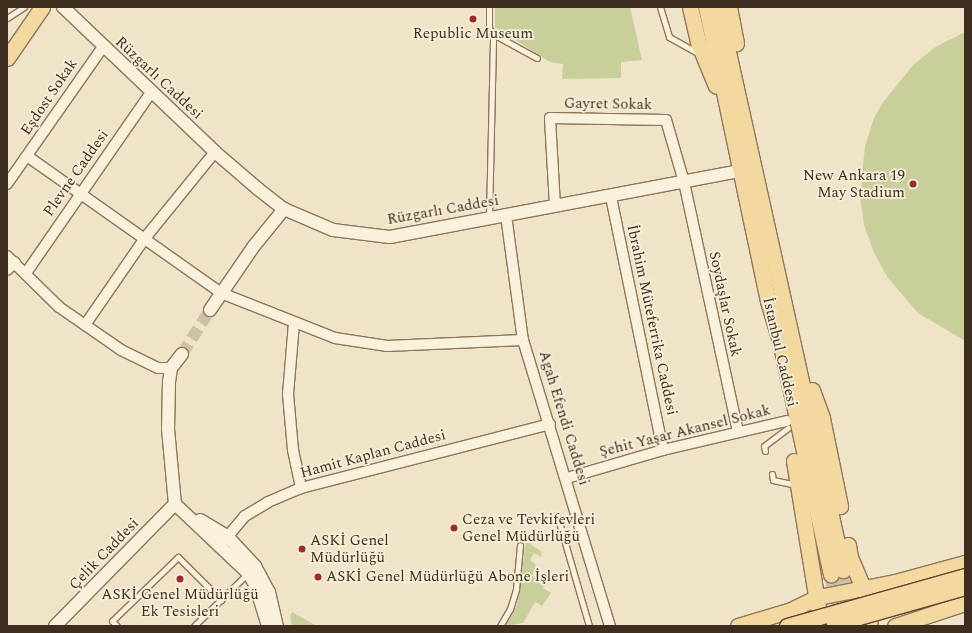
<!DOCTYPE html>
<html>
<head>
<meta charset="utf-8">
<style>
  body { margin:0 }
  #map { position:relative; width:972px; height:633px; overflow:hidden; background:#f0e4c8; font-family:Spectral,serif }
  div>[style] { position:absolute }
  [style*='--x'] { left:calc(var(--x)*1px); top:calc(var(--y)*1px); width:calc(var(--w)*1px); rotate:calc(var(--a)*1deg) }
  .green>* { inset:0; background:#c9cf9b }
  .tertiary-tunnel>* { height:12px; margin-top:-6px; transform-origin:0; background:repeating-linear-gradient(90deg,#ccc0a6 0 12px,transparent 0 18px) }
  .primary-tunnel>* { height:15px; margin-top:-7.5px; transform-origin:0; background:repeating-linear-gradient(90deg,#ccc0a6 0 15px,transparent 0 23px) }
  .roads { filter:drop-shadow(1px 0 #8d765c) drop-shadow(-1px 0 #8d765c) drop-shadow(0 1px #8d765c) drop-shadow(0 -1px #8d765c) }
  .service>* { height:5px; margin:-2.5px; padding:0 2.5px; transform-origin:2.5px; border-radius:2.5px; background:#faf1dc }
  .minor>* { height:10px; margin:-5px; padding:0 5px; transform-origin:5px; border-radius:5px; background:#faf1dc }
  .tertiary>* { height:12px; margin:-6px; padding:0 6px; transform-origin:6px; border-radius:6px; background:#faf1dc }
  .primary>* { height:15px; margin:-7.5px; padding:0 7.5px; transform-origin:7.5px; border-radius:7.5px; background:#f3d9a0 }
  .bridges { filter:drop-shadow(1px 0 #5b4430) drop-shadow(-1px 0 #5b4430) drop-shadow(0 1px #5b4430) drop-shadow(0 -1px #5b4430) }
  .primary-bridge>* { height:15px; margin:-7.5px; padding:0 7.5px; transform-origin:7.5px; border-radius:7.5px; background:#f3d9a0 }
  .dots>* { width:11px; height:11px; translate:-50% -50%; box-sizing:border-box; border:2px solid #f7eed8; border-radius:50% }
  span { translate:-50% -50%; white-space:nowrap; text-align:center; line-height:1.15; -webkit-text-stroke:3.5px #f7eed8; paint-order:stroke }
  .poi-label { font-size:15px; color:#3d2e20 }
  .right { translate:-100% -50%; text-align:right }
  .left { translate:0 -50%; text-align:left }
  .street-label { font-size:15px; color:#3d2e20 }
  .frame { position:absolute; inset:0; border:8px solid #3d2e20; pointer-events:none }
</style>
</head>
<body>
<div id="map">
  <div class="green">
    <i style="clip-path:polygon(495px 7px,630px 7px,642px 60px,621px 62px,621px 78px,562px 79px,563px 64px,550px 62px,495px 27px)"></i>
    <i style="clip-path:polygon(965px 32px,965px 341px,918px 313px,888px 278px,874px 253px,864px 225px,860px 196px,865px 146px,874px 118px,883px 102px,914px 64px,937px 46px)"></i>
    <i style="clip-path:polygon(526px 541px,542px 552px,541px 557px,534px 553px,530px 560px,536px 565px,532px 576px,545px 584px,543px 588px,551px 593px,542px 606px,535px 602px,523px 623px,505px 626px,517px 605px)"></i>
    <i style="clip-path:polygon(292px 612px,317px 626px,292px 626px,290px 616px)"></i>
  </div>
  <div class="tertiary-tunnel">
    <i style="--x:182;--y:354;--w:52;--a:-57.5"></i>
  </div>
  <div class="primary-tunnel">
    <i style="--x:843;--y:570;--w:57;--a:77.9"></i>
    <i style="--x:831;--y:574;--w:51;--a:75.1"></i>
  </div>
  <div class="roads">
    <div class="service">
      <i style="--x:489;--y:7;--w:21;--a:90"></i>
      <i style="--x:489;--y:28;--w:7;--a:56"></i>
      <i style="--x:493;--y:34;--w:50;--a:28.6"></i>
      <i style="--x:660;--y:7;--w:31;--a:73"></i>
      <i style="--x:669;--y:37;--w:35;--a:29"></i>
      <i style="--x:7;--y:18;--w:20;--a:-33"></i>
      <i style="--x:489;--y:217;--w:183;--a:-88.7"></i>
      <i style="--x:765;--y:451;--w:5;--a:-101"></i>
      <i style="--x:764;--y:446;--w:30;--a:-37"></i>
      <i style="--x:772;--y:474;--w:6;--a:81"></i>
      <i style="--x:773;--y:480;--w:24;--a:12"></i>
      <i style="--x:557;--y:515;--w:116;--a:73.9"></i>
      <i style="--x:117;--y:626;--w:7;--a:-135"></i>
      <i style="--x:112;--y:621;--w:92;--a:-44.1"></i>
      <i style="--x:178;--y:557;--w:61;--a:45"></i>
      <i style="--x:194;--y:626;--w:76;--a:-44.5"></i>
      <i style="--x:500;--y:626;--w:20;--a:-60"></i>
      <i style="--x:510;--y:609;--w:21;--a:-73"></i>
      <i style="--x:516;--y:589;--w:44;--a:-84.8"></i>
    </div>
    <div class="minor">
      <i style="--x:27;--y:156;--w:237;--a:35.2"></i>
      <i style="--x:221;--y:293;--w:123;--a:21.5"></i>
      <i style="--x:335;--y:338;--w:53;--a:8.7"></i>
      <i style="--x:387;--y:346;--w:136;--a:-2.5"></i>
      <i style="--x:7;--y:184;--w:167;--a:-55"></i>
      <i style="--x:611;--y:197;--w:258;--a:78.4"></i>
      <i style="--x:555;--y:206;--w:88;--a:-93.3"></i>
      <i style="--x:550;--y:118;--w:116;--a:1"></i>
      <i style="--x:666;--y:120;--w:65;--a:73.8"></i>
      <i style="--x:684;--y:182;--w:256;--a:77.8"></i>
      <i style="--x:506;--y:215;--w:126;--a:82.3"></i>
      <i style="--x:523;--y:340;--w:299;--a:73.1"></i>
      <i style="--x:7;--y:256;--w:73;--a:44.4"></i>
      <i style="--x:59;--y:307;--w:75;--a:34.7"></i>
      <i style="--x:121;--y:350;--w:41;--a:25.9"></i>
      <i style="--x:158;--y:368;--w:13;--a:0"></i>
      <i style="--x:7;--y:270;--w:11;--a:-45"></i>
      <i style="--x:26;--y:273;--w:221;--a:-55.3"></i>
      <i style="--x:294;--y:323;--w:71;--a:94.8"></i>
      <i style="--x:288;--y:394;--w:56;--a:84.9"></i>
      <i style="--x:293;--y:450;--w:39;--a:78"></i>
      <i style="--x:85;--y:325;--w:106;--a:-55.4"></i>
      <i style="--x:145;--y:238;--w:111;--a:-50.9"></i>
      <i style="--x:567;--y:478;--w:100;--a:-16.3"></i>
      <i style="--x:663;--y:450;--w:127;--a:-13.2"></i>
      <i style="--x:223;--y:542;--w:34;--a:-50"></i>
      <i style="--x:245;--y:516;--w:27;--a:-31"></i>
      <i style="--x:268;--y:502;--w:36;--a:-23"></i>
      <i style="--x:301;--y:488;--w:257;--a:-14.4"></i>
    </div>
    <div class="tertiary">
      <i style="--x:63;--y:7;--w:210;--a:43.6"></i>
      <i style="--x:215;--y:152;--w:57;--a:40.7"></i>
      <i style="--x:258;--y:189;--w:33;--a:38"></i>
      <i style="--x:284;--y:209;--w:53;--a:23.2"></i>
      <i style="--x:333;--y:230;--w:57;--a:7"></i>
      <i style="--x:390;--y:237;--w:355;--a:-10.7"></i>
      <i style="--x:210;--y:310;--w:78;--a:-55.5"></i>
      <i style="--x:254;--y:246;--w:48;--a:-51"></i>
      <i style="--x:182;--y:354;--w:18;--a:128"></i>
      <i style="--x:171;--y:368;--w:14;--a:98"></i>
      <i style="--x:169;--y:382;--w:47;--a:91.2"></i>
      <i style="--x:168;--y:429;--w:75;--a:84.7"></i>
      <i style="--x:175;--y:504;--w:100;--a:43.4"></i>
      <i style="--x:248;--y:573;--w:13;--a:58"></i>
      <i style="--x:255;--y:584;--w:44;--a:72.8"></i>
      <i style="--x:200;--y:520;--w:33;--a:31"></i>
      <i style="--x:228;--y:537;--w:40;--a:47"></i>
      <i style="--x:255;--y:566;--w:30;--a:62"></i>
      <i style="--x:269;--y:592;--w:35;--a:77"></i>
      <i style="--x:55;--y:626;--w:171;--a:-45.5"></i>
    </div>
    <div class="primary">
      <i style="--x:690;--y:7;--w:39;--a:77"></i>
      <i style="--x:699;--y:45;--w:44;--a:67.5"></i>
      <i style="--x:706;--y:7;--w:300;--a:78.1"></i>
      <i style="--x:768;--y:301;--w:42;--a:73.3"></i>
      <i style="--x:780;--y:341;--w:239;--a:77.7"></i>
      <i style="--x:718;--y:7;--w:577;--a:77.48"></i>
      <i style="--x:729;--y:7;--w:37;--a:79"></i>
      <i style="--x:7;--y:58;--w:62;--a:-55.5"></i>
      <i style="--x:812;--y:390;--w:30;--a:70"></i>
      <i style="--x:822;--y:418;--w:90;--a:78.4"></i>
      <i style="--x:794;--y:461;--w:167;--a:80.7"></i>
      <i style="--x:848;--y:545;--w:12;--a:81"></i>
      <i style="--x:850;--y:557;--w:54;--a:67.2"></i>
      <i style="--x:871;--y:607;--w:19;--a:96"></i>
      <i style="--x:738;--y:626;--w:55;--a:-16.8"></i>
      <i style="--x:791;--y:610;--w:30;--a:-26"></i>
      <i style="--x:818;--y:597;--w:78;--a:-11"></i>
      <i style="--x:895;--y:582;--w:73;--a:-15.2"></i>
      <i style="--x:895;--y:626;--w:74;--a:-18.2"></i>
    </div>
  </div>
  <div class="bridges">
    <div class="primary-bridge">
      <i style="--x:834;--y:624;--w:136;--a:-15.8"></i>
      <i style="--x:787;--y:626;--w:185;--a:-15.7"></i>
    </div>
  </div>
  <div class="dots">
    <i style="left:473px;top:19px;background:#9e2a2b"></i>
    <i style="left:913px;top:184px;background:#9e2a2b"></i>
    <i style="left:454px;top:528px;background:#9e2a2b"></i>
    <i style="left:302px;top:549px;background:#9e2a2b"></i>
    <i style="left:318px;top:577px;background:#9e2a2b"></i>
    <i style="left:180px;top:579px;background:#9e2a2b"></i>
  </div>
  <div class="poi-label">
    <span style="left:473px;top:34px">Republic Museum</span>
    <span class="right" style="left:905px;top:184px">New Ankara 19<br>May Stadium</span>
    <span class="left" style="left:462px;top:528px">Ceza ve Tevkifevleri<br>Genel Müdürlüğü</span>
    <span class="left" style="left:310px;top:549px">ASKİ Genel<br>Müdürlüğü</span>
    <span class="left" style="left:326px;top:577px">ASKİ Genel Müdürlüğü Abone İşleri</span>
    <span style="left:180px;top:603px">ASKİ Genel Müdürlüğü<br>Ek Tesisleri</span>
  </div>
  <div class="street-label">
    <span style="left:159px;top:78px;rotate:43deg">Rüzgarlı Caddesi</span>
    <span style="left:49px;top:97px;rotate:-56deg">Eşdost Sokak</span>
    <span style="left:608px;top:104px;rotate:1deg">Gayret Sokak</span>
    <span style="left:76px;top:173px;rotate:-55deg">Plevne Caddesi</span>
    <span style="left:443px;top:210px;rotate:-10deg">Rüzgarlı Caddesi</span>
    <span style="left:725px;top:304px;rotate:78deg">Soydaşlar Sokak</span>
    <span style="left:652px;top:320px;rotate:78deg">İbrahim Müteferrika Caddesi</span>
    <span style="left:780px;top:352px;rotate:77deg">İstanbul Caddesi</span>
    <span style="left:564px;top:418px;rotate:73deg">Agah Efendi Caddesi</span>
    <span style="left:685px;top:431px;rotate:-14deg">Şehit Yaşar Akansel Sokak</span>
    <span style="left:373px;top:454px;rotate:-15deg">Hamit Kaplan Caddesi</span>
    <span style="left:104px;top:554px;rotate:-46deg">Çelik Caddesi</span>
  </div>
  <div class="frame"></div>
</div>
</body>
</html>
